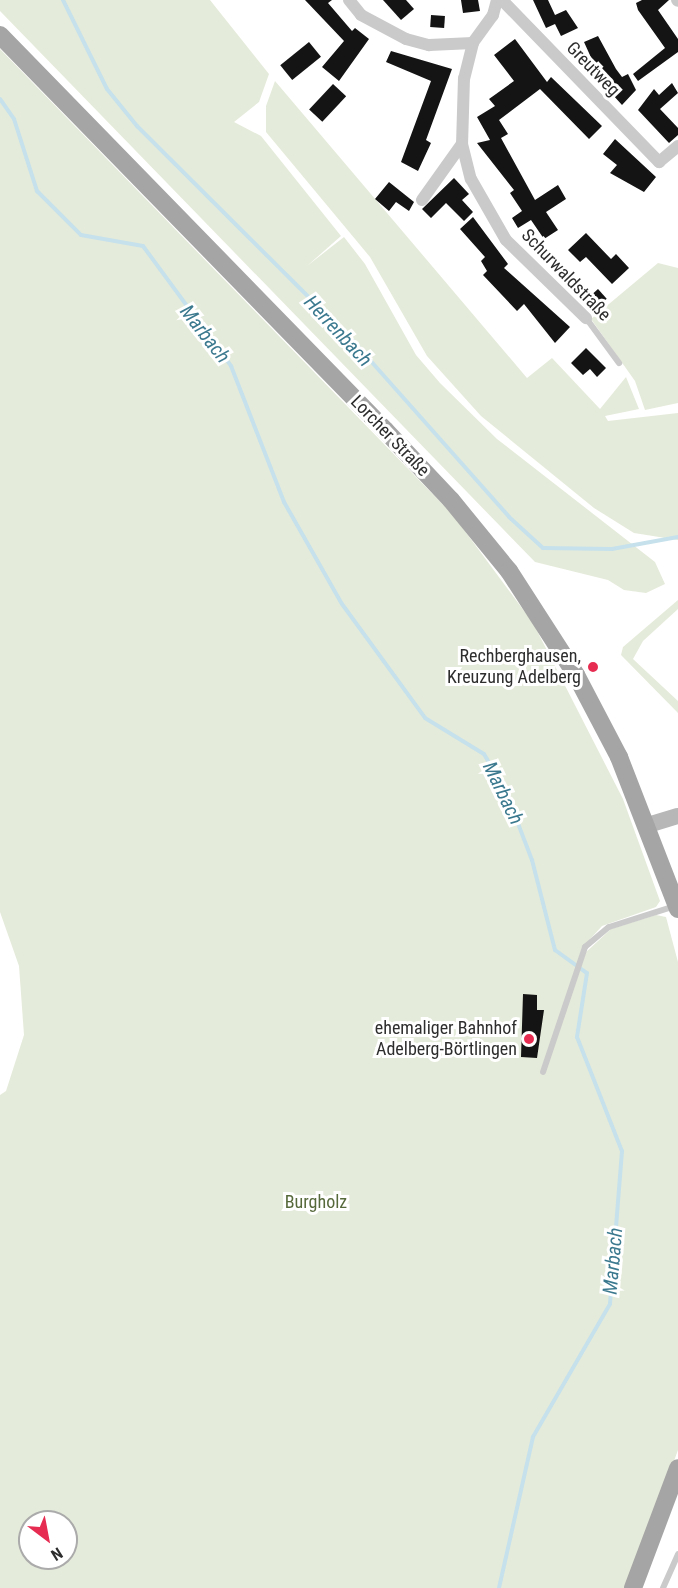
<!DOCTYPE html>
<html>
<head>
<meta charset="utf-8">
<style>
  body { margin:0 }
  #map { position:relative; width:678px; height:1588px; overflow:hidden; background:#fff; font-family:"Roboto Condensed",sans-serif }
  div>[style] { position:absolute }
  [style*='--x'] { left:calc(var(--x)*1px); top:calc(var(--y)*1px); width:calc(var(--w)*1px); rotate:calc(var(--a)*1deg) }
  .green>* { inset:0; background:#e5ebda }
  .stream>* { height:4px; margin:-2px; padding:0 2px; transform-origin:2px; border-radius:2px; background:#c6e1eb }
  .building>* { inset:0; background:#141414; transform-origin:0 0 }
  .lane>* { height:6px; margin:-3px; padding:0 3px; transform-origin:3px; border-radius:3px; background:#cacaca }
  .street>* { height:12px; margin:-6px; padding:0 6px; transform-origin:6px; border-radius:6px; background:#cacaca }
  .secondary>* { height:16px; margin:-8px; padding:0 8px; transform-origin:8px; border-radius:8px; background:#b7b7b7 }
  .primary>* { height:18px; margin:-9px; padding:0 9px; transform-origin:9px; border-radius:9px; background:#a5a5a5 }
  .dots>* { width:16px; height:16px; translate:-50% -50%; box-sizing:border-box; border:3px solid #fff; border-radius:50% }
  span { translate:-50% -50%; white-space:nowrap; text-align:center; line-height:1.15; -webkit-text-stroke:6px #fff; paint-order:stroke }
  .street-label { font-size:18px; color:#2d2d2d }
  .poi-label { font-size:18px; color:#2d2d2d }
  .right { translate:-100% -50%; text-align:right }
  .park-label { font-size:18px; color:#56693a }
  .water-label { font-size:20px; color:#3b798f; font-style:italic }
  .north { position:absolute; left:18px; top:1510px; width:60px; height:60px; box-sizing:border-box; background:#fff; border:2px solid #ababab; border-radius:50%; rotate:148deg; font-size:16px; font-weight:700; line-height:24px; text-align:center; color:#2d2d2d }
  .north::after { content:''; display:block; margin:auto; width:21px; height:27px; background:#e72c51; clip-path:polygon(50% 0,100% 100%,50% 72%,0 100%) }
</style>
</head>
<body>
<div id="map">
  <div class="green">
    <i style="clip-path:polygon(0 0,210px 0,269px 74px,259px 102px,234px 122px,261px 136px,341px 236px,307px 266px,344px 237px,365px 264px,416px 355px,440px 383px,497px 439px,655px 562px,665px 584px,646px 593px,624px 590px,608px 580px,535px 562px,0 11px)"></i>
    <i style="clip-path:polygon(evenodd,0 49px,453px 515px,533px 623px,623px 799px,660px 901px,656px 907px,602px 926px,582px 948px,585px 953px,611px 929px,656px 915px,666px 917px,678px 962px,678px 1450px,628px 1588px,0 1588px,0 1095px,6px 1091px,24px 1035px,19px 966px,0 912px,0 49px,30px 1522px,66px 1522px,66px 1558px,30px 1558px,30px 1522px)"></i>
    <i style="clip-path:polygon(275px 81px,527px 378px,552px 358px,600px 409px,626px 377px,639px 409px,605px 416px,608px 421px,678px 413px,678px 540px,634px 533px,594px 508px,481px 416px,427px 356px,370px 257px,266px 132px,266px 106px)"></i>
    <i style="clip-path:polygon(658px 263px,678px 268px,678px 403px,645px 410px,635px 381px,591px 319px)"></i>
    <i style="clip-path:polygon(678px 600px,678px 609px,643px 641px,633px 659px,678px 701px,678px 713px,621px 655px,623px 647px)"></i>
  </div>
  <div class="stream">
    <i style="--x:63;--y:0;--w:99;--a:63.7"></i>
    <i style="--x:107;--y:89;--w:48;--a:51"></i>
    <i style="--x:137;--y:126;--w:305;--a:44.9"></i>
    <i style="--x:353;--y:341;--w:235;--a:48.4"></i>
    <i style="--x:509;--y:517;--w:46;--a:42.4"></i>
    <i style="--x:543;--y:548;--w:69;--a:0.8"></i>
    <i style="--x:612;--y:549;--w:67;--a:-10.3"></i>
    <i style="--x:0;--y:99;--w:24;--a:55"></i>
    <i style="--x:14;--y:119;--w:76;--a:72.3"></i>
    <i style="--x:37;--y:191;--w:62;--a:45"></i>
    <i style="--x:81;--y:235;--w:63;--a:10.1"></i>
    <i style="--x:143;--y:246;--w:149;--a:53.7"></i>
    <i style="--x:231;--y:366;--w:146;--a:68.7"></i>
    <i style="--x:284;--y:502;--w:117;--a:60.4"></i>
    <i style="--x:342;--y:604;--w:141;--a:53.9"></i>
    <i style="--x:425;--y:718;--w:69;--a:31.4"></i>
    <i style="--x:484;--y:754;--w:44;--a:59.9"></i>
    <i style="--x:506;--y:792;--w:73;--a:69.1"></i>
    <i style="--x:532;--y:860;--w:93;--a:75.7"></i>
    <i style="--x:555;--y:950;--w:39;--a:36"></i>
    <i style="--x:587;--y:973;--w:65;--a:98.9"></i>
    <i style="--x:577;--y:1037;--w:123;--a:68.5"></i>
    <i style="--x:622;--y:1151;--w:153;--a:94.5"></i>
    <i style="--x:610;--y:1304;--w:154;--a:120.1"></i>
    <i style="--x:533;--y:1437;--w:155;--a:102.7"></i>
  </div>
  <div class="building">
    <i style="clip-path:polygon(305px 0,332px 0,328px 3px,352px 31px,355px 28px,369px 39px,339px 81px,322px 67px,344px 41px)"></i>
    <i style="clip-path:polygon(383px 0,406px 0,414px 9px,401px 20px)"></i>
    <i style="clip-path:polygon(461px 0,478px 0,480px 11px,463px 13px)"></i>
    <i style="clip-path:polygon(533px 0,548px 0,555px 15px,566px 10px,578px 28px,561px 36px,555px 24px,546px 28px)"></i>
    <i style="clip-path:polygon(642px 0,669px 0,658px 10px,678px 39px,678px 52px,638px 81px,633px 74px,665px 48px,638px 10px,636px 3px)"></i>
    <i style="left:431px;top:15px;width:14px;height:12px;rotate:4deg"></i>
    <i style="clip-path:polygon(598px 36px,616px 69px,622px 77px,628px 74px,636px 90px,622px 105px,603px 84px,584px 42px)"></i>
    <i style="clip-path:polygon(515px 39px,547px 82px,551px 77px,602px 126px,589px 139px,540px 89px,499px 120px,508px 134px,501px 138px,535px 200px,558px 185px,566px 199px,546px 212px,558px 230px,544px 239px,531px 220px,518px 228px,512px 218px,522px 211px,510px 193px,514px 190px,477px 143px,490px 140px,477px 117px,495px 106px,489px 99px,514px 81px,494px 55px)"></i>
    <i style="left:309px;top:42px;width:19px;height:37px;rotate:51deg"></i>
    <i style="clip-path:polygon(391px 51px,452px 69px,426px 140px,431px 143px,418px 171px,401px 162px,431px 81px,386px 62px)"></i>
    <i style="clip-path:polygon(672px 83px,678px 93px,660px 109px,678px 128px,678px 135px,669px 143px,638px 110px,654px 89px,659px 95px)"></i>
    <i style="left:333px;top:84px;width:18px;height:35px;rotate:43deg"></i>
    <i style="clip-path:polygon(615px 139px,656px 177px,644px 192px,610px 173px,617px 165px,603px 154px)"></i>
    <i style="clip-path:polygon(454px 178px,469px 194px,462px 200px,473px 212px,464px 221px,446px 203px,431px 218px,422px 209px)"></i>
    <i style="clip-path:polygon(389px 182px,414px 202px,409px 211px,396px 202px,389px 211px,375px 199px)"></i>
    <i style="clip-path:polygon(473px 217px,508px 264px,504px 268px,570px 327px,555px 343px,524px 304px,517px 311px,483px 275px,487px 271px,481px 261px,485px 257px,460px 229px)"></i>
    <i style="clip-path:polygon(586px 233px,611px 259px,616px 254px,629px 268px,612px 284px,586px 257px,580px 262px,568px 250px)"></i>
    <i style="left:598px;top:289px;width:13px;height:13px;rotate:48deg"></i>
    <i style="clip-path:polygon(586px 348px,606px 368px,597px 377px,590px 369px,583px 375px,571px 363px)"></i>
    <i style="clip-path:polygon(523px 994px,537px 995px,537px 1010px,544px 1010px,537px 1058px,521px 1057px)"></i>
  </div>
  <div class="lane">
    <i style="--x:586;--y:318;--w:56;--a:53.7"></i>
    <i style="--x:543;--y:1072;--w:132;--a:-71.4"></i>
    <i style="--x:585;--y:947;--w:31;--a:-40"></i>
    <i style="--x:609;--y:927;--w:69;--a:-17.7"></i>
    <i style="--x:663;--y:1588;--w:37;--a:-66"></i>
  </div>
  <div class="street">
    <i style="--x:349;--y:0;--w:19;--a:51"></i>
    <i style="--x:361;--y:15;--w:51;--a:28.1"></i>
    <i style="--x:406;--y:39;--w:24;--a:15"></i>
    <i style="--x:429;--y:45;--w:44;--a:-2.6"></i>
    <i style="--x:497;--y:0;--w:16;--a:105"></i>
    <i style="--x:493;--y:15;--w:34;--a:126"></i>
    <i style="--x:473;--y:43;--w:36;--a:104"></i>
    <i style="--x:464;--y:78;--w:66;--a:91.7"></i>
    <i style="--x:462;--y:144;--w:36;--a:76"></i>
    <i style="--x:471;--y:179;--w:70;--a:60.2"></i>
    <i style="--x:506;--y:240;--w:112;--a:44.3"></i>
    <i style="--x:502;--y:0;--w:226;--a:45.9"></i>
    <i style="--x:659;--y:162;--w:25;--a:-40"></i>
    <i style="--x:677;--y:0;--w:1;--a:45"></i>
    <i style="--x:422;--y:200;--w:69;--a:-54.5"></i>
  </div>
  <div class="secondary">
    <i style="--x:648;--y:825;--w:31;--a:-17"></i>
  </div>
  <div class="primary">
    <i style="--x:0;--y:35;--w:552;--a:45.73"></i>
    <i style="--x:385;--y:430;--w:96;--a:46.7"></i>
    <i style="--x:451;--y:500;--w:92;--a:50.8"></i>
    <i style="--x:509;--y:571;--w:124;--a:57.2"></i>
    <i style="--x:576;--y:675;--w:93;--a:62.3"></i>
    <i style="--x:619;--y:757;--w:163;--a:68.8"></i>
    <i style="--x:633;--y:1588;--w:128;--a:-69.4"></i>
  </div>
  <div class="dots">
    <i style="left:593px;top:667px;background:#e72c51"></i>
    <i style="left:529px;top:1039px;background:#e72c51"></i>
  </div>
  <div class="street-label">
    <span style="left:593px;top:69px;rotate:46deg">Greutweg</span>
    <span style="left:566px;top:275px;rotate:46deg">Schurwaldstraße</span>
    <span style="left:390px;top:436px;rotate:46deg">Lorcher Straße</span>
  </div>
  <div class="poi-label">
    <span class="right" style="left:581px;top:667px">Rechberghausen,<br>Kreuzung Adelberg</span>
    <span class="right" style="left:517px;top:1039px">ehemaliger Bahnhof<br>Adelberg-Börtlingen</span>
  </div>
  <div class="park-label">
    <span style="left:316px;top:1202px">Burgholz</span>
  </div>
  <div class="water-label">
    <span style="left:338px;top:331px;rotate:47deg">Herrenbach</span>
    <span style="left:205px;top:334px;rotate:52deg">Marbach</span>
    <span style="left:503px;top:793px;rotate:64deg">Marbach</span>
    <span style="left:613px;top:1261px;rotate:-85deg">Marbach</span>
  </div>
  <div class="north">N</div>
</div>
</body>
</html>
